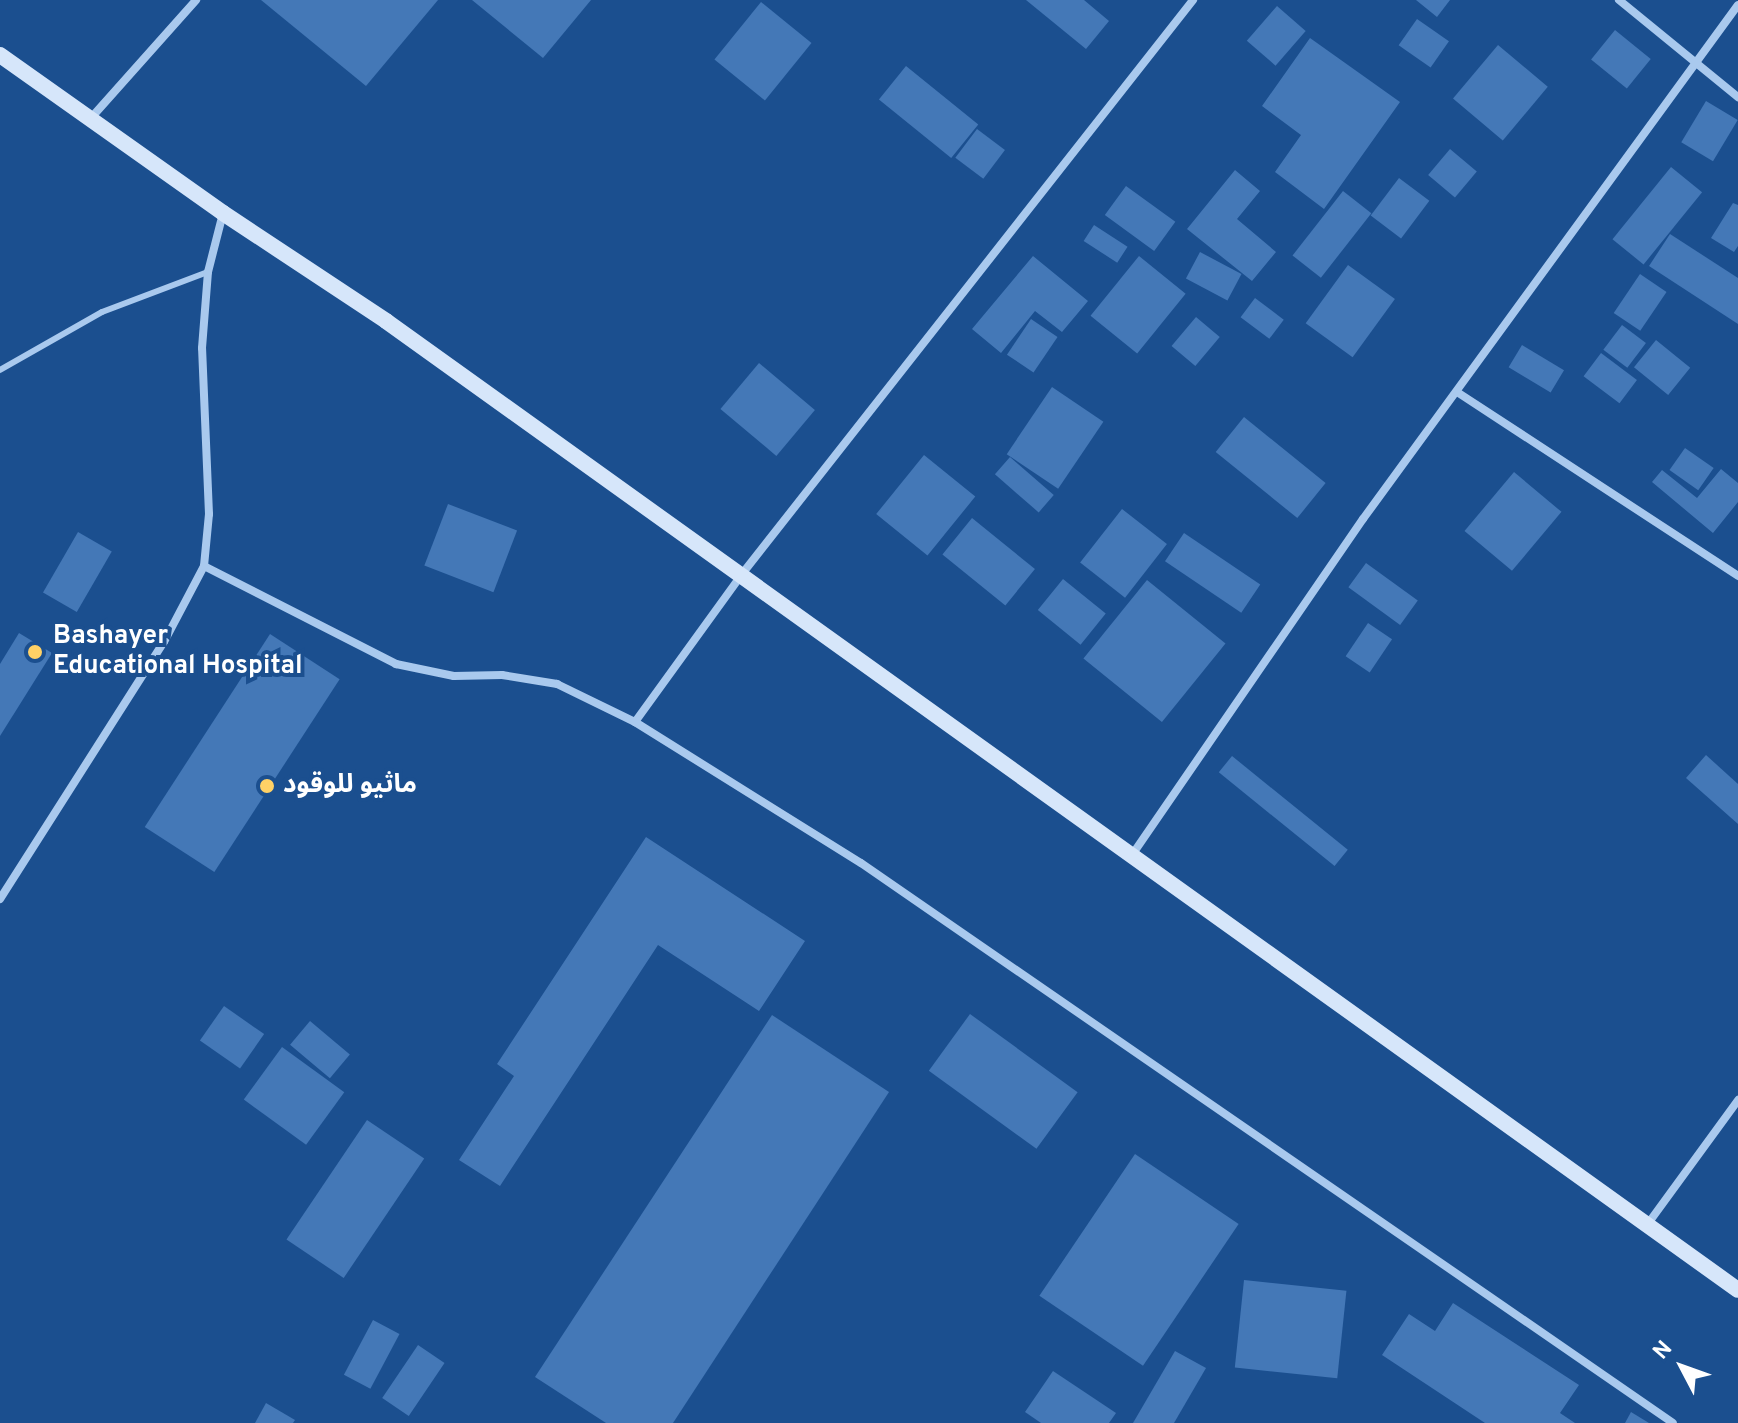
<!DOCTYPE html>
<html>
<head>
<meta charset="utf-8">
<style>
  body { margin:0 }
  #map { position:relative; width:1738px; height:1423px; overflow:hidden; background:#1b4f8f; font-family:Overpass,"Noto Sans Arabic",sans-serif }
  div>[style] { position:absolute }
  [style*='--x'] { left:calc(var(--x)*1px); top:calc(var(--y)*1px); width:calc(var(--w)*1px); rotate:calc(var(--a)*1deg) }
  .building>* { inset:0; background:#4478b7; transform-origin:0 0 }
  .lane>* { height:6px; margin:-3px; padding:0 3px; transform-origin:3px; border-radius:3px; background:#a9c9ee }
  .street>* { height:8px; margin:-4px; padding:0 4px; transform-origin:4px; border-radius:4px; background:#a9c9ee }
  .secondary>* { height:16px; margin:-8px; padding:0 8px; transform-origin:8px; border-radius:8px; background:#d6e6fa }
  .dots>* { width:22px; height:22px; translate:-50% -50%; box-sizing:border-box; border:4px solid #1b4f8f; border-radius:50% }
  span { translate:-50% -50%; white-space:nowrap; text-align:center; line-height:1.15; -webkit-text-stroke:8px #1b4f8f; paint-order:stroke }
  .poi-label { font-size:26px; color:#fff; font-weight:700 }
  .left { translate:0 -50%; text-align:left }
  .north { position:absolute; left:1642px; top:1327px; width:80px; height:80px; -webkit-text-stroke:6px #1b4f8f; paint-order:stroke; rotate:311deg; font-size:22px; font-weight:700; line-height:32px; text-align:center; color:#fff }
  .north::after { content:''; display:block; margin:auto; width:28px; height:36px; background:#fff; clip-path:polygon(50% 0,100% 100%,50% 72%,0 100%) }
</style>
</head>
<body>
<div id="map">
  <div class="building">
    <i style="clip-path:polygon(261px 0,438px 0,366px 86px)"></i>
    <i style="clip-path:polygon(472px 0,591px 0,543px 58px)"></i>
    <i style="clip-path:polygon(1026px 0,1084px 0,1109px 21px,1086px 49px)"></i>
    <i style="clip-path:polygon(1416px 0,1450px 0,1437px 17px)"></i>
    <i style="left:761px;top:2px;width:65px;height:74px;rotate:39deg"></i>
    <i style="left:1277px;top:6px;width:38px;height:46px;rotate:41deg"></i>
    <i style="left:1417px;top:19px;width:39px;height:32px;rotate:35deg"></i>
    <i style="left:1615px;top:30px;width:46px;height:38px;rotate:39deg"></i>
    <i style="clip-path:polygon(1310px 38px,1400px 102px,1324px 209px,1275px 172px,1301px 135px,1262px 106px)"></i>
    <i style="left:1498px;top:45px;width:65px;height:70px;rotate:40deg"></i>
    <i style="left:906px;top:66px;width:93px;height:43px;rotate:39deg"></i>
    <i style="left:1706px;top:101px;width:37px;height:48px;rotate:31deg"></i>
    <i style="left:977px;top:129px;width:35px;height:36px;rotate:37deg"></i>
    <i style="left:1450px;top:149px;width:35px;height:34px;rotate:40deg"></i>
    <i style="left:1671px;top:167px;width:40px;height:93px;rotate:39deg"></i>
    <i style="clip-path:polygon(1235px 170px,1260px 191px,1237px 219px,1276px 252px,1252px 281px,1187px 229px)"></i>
    <i style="left:1399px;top:178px;width:38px;height:47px;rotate:37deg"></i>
    <i style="left:1126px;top:186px;width:61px;height:36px;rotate:36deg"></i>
    <i style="left:1343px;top:191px;width:36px;height:82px;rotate:38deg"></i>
    <i style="clip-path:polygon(1733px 203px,1738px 205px,1738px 246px,1734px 252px,1711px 238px)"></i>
    <i style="left:1094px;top:225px;width:40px;height:19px;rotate:33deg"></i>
    <i style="clip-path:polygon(1670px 234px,1738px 278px,1738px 324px,1649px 266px)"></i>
    <i style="left:1200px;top:252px;width:47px;height:30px;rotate:28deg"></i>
    <i style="clip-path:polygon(1033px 256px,1088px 301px,1062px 332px,1035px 311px,1001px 353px,972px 329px)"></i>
    <i style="left:1139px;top:256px;width:60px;height:77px;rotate:39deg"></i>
    <i style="left:1348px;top:265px;width:58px;height:72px;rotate:36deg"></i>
    <i style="left:1640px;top:274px;width:32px;height:47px;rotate:34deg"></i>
    <i style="left:1255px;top:298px;width:36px;height:24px;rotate:37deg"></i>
    <i style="left:1196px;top:317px;width:31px;height:38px;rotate:40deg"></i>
    <i style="left:1031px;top:319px;width:32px;height:43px;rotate:34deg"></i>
    <i style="left:1622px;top:325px;width:30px;height:31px;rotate:37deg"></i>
    <i style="left:1656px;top:340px;width:44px;height:35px;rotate:39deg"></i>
    <i style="left:1522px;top:345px;width:49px;height:26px;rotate:31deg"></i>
    <i style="left:1601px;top:353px;width:45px;height:29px;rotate:37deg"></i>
    <i style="left:759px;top:363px;width:73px;height:60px;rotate:40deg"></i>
    <i style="left:1052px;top:387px;width:62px;height:81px;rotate:34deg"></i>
    <i style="left:1244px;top:417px;width:105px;height:45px;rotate:39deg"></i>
    <i style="left:1685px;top:448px;width:35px;height:27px;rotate:35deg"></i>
    <i style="left:924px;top:455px;width:66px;height:76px;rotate:39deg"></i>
    <i style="left:1010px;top:457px;width:58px;height:23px;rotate:41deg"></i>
    <i style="clip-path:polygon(1721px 469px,1738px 483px,1738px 502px,1713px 533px,1652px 482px,1662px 470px,1697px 498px)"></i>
    <i style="left:1514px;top:472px;width:62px;height:77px;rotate:40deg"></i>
    <i style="left:448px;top:504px;width:74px;height:66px;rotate:21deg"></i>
    <i style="left:1122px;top:509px;width:57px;height:68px;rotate:38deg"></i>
    <i style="left:972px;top:518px;width:81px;height:47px;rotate:39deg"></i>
    <i style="left:78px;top:532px;width:39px;height:70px;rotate:30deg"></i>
    <i style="left:1184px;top:533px;width:92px;height:34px;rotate:34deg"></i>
    <i style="left:1366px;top:563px;width:64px;height:30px;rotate:36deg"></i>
    <i style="left:1063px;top:579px;width:55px;height:40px;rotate:39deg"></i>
    <i style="left:1147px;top:580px;width:101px;height:101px;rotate:39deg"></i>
    <i style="left:1368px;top:623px;width:29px;height:40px;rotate:34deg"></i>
    <i style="clip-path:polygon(19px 633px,52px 653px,0 736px,0 664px)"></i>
    <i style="left:270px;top:634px;width:83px;height:230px;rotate:33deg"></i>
    <i style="clip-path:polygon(1706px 755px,1738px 784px,1738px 824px,1686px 778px)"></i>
    <i style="left:1232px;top:756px;width:149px;height:21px;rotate:39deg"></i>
    <i style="clip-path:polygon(646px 837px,805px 941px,759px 1011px,658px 945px,500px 1186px,459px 1160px,514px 1076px,497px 1064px)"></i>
    <i style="left:224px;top:1006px;width:49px;height:42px;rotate:35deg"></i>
    <i style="left:970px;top:1014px;width:133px;height:70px;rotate:36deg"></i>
    <i style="clip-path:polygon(772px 1015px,889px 1092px,673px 1423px,606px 1423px,535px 1377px)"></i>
    <i style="left:310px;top:1021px;width:52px;height:31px;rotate:40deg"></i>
    <i style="left:282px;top:1047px;width:77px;height:65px;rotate:36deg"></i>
    <i style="left:367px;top:1120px;width:69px;height:144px;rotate:34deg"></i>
    <i style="left:1135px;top:1154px;width:125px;height:171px;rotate:34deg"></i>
    <i style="left:1244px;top:1280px;width:103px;height:88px;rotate:6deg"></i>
    <i style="clip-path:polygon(1453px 1303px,1579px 1385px,1560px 1413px,1575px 1423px,1485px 1423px,1382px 1355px,1409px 1314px,1435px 1331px)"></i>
    <i style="left:373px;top:1320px;width:30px;height:62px;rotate:28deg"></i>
    <i style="left:418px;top:1345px;width:32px;height:64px;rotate:34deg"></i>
    <i style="clip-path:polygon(1175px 1351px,1206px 1368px,1174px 1423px,1133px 1423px)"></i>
    <i style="clip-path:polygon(1053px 1371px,1116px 1413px,1109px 1423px,1041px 1423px,1025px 1412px)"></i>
    <i style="clip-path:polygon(266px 1403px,295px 1420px,293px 1423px,255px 1423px)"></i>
    <i style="clip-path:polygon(1631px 1412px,1649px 1423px,1625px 1423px)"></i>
  </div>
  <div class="lane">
    <i style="--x:0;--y:370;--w:117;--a:-29.6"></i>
    <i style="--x:102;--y:312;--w:113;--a:-20.7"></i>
  </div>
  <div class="street">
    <i style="--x:1619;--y:0;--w:154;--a:39.2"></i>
    <i style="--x:91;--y:118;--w:158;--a:-48.3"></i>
    <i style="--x:1457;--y:392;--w:336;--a:33.2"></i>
    <i style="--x:204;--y:566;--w:216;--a:27"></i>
    <i style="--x:396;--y:664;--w:59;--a:11.7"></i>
    <i style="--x:454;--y:676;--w:48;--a:-1.2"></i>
    <i style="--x:502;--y:675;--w:56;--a:9.3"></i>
    <i style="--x:557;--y:684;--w:87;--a:26"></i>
    <i style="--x:635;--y:722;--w:266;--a:32"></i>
    <i style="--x:861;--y:863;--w:986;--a:34.59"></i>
    <i style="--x:635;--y:722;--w:183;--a:-54.1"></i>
    <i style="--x:742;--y:574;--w:730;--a:-51.84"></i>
    <i style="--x:1132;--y:855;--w:408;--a:-55.5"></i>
    <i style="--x:1363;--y:519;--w:636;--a:-53.89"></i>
    <i style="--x:0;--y:899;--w:305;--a:-57.5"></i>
    <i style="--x:164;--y:642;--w:86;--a:-62.2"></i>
    <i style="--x:204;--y:566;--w:52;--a:-84.5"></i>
    <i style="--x:209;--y:514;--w:166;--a:-92.4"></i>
    <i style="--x:202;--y:348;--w:76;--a:-85.5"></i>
    <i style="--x:208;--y:272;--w:61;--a:-75.7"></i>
    <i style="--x:1647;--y:1225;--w:155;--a:-53.9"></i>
  </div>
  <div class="secondary">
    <i style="--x:0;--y:55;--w:273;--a:35.3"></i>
    <i style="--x:223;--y:213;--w:196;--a:33.5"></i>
    <i style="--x:386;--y:321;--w:1663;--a:35.63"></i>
  </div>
  <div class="dots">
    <i style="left:35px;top:652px;background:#ffd166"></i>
    <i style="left:267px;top:786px;background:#ffd166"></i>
  </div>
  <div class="poi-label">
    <span class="left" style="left:53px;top:652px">Bashayer<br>Educational Hospital</span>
    <span class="left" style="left:283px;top:786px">ماثيو للوقود</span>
  </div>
  <div class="north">N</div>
</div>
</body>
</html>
